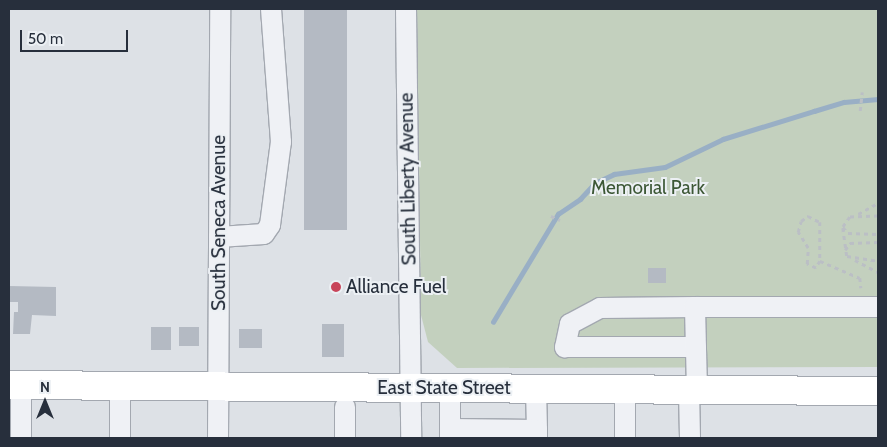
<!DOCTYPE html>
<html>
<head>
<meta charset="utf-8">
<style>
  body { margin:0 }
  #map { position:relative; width:887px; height:447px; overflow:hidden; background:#dde1e6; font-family:Cabin,sans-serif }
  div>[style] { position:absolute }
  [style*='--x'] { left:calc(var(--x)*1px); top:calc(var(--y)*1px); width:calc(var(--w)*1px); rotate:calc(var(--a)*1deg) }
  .green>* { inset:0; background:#c3d0be }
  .stream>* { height:4.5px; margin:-2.25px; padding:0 2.25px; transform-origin:2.25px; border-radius:2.25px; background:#99afc5 }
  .building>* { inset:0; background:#b4bac3; transform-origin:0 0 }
  .path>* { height:2.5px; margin-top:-1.25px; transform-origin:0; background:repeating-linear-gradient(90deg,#bbbfc5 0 4px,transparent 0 8px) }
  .roads { filter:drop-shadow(1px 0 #a3a8b0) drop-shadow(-1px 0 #a3a8b0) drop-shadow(0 1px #a3a8b0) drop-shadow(0 -1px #a3a8b0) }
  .minor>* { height:20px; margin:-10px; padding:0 10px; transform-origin:10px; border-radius:10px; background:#eff1f5 }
  .highway>* { height:28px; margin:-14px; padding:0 14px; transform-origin:14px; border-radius:14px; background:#fff }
  .dots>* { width:14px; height:14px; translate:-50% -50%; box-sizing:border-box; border:2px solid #ecf0f4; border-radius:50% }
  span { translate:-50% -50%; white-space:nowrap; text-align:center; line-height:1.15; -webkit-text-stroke:4px #ecf0f4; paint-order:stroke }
  .street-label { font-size:19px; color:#272f3c }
  .park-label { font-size:19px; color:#3c5735 }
  .poi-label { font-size:19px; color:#272f3c }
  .left { translate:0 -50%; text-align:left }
  .frame { position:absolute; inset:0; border:10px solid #272f3c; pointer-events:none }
  .north { position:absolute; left:20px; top:377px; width:50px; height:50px; -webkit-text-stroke:4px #ecf0f4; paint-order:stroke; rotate:0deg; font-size:14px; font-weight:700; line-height:20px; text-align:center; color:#272f3c }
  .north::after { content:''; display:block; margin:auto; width:18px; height:22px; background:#272f3c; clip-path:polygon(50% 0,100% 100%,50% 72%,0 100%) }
  .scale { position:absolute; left:20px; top:30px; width:108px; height:22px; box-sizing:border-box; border:2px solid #272f3c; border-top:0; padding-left:6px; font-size:15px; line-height:18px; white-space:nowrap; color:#272f3c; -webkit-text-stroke:4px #ecf0f4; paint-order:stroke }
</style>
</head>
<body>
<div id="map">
  <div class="green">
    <i style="clip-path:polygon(417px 9px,878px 9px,878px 367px,457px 368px,428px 342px,421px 315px)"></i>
  </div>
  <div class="stream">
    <i style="--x:493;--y:322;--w:126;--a:-59"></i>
    <i style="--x:558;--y:214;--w:27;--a:-34"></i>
    <i style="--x:580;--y:199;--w:22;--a:-47"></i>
    <i style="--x:595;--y:183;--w:21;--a:-25"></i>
    <i style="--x:614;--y:174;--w:51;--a:-7.8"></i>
    <i style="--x:665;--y:167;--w:64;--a:-25.8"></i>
    <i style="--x:723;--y:139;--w:95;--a:-17.1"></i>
    <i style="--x:814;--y:111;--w:31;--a:-17"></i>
    <i style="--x:844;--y:102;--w:34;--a:-5"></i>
  </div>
  <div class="building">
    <i style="left:304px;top:9px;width:43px;height:221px"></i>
    <i style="left:648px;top:268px;width:18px;height:15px"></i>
    <i style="clip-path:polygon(9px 286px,56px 287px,56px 316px,32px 315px,30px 334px,13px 334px,14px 312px,18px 312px,18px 302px,9px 302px)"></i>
    <i style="left:344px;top:324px;width:33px;height:22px;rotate:90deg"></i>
    <i style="left:151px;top:327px;width:20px;height:23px"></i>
    <i style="left:179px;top:327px;width:20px;height:19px"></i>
    <i style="left:239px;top:329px;width:23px;height:19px"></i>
  </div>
  <div class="path">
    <i style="--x:860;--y:111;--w:19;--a:-84"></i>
    <i style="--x:858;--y:214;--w:23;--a:-29"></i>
    <i style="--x:551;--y:216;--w:10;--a:24"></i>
    <i style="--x:808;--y:216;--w:13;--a:27"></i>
    <i style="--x:820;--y:222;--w:39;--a:90"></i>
    <i style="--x:820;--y:261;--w:8;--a:120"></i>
    <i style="--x:816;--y:268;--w:10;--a:-156"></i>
    <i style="--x:807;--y:264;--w:16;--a:-86"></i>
    <i style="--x:808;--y:248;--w:19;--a:-122"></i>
    <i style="--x:798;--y:232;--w:11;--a:-75"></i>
    <i style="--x:801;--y:221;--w:9;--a:-36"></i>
    <i style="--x:878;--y:216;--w:28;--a:178"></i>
    <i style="--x:850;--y:217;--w:12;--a:125"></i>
    <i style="--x:843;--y:227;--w:8;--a:50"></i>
    <i style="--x:848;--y:233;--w:30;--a:2"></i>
    <i style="--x:843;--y:228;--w:28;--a:82"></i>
    <i style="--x:847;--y:256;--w:31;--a:9"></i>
    <i style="--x:845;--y:250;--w:9;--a:-54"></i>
    <i style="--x:850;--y:243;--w:28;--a:-2"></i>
    <i style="--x:855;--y:260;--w:26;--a:28"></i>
    <i style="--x:820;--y:261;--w:43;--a:23"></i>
    <i style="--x:860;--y:278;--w:10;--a:84"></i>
  </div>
  <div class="roads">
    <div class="minor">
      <i style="--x:406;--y:9;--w:429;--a:89.3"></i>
      <i style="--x:219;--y:237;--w:45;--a:-3.8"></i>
      <i style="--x:264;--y:234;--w:11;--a:-56"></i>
      <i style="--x:270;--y:225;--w:84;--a:-82.5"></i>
      <i style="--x:281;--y:142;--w:133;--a:-94.3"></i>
      <i style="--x:695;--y:307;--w:95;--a:179.4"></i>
      <i style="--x:600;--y:308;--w:34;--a:152"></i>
      <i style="--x:570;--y:324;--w:24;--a:102"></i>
      <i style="--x:565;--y:347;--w:131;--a:0"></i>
      <i style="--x:21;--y:385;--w:53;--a:90"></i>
      <i style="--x:536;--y:389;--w:41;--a:88.6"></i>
      <i style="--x:625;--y:390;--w:48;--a:90"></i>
      <i style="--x:689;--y:390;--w:48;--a:88.8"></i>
      <i style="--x:697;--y:390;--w:83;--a:-91.4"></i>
      <i style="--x:695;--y:307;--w:183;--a:0"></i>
      <i style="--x:345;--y:407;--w:31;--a:90"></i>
      <i style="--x:450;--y:429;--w:87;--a:0.7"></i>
      <i style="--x:537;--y:430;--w:8;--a:90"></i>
      <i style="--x:120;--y:438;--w:52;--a:-90"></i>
      <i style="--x:218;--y:438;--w:429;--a:-89.7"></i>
      <i style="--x:450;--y:438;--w:50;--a:-90"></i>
    </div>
    <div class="highway">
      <i style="--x:9;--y:385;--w:869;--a:0.4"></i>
    </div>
  </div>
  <div class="dots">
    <i style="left:336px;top:287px;background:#c8455a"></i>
  </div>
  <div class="street-label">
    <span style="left:408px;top:179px;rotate:-91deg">South Liberty Avenue</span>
    <span style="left:219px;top:223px;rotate:-90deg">South Seneca Avenue</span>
    <span style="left:444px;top:388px">East State Street</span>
  </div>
  <div class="park-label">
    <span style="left:648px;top:188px">Memorial Park</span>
  </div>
  <div class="poi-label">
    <span class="left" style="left:346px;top:287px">Alliance Fuel</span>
  </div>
  <div class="frame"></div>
  <div class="north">N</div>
  <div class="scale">50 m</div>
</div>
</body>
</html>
